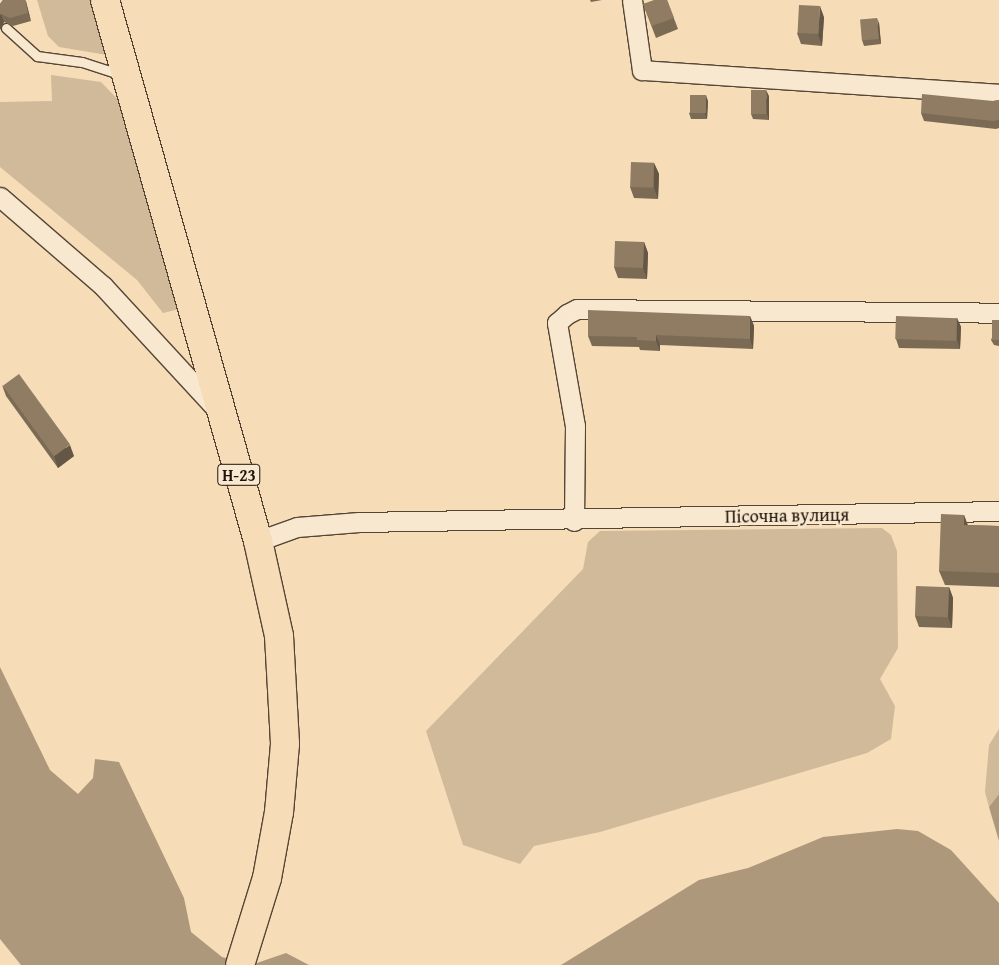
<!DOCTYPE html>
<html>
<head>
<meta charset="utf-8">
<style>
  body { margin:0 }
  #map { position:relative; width:999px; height:965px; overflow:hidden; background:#f6dcb7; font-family:"Gentium Book Plus",serif }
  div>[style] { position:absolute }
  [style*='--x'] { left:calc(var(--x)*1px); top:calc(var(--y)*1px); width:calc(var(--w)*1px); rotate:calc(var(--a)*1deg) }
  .green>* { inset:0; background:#d1ba99 }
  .water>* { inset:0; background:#ad987c }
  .roads { filter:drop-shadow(1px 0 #554534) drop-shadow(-1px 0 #554534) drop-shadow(0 1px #554534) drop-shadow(0 -1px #554534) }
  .service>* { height:9px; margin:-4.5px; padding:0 4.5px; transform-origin:4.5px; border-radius:4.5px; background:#f9e8d0 }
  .minor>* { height:19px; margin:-9.5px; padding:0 9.5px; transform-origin:9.5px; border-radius:9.5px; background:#f9e8d0 }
  .primary>* { height:28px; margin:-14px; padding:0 14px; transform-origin:14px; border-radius:14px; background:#f6dcb7 }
  .wall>* { inset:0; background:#7b6b55 }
  .shaded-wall>* { inset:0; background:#645745 }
  .building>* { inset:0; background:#8f7c63; transform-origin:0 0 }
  span { translate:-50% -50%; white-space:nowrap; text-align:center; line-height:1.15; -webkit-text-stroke:5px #f9e8d0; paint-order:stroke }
  .shield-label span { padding:1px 4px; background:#f9e8d0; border:1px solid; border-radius:4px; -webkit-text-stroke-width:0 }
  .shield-label { font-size:16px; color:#1f1309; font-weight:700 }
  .street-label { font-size:18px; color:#1f1309 }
</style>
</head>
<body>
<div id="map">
  <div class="green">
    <i style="clip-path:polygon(37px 0,99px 0,107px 55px,59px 47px,48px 36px)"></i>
    <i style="clip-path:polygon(51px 75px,101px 82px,126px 108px,183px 308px,163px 313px,137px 280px,0 167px,0 102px,52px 101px)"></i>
    <i style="clip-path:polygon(882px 528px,891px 535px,897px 551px,898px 648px,880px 679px,895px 706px,891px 739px,867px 753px,600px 832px,534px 846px,520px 864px,463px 845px,426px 731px,583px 569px,588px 542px,600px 531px)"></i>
    <i style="clip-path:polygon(999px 729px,999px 794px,989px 807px,985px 792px,989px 745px)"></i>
  </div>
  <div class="water">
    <i style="clip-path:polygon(0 667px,50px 770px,78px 794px,93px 778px,95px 759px,119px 762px,184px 898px,191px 932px,222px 957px,251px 965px,286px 953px,309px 965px,21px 965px,0 939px)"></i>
    <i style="clip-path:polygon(999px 794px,999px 841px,989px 807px)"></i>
    <i style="clip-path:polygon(897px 829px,918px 831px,951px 850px,999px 903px,999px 965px,561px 965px,699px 880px,748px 868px,823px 837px)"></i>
  </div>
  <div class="roads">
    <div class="service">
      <i style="--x:6;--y:28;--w:42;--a:42.1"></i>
      <i style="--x:37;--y:56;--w:45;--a:7.6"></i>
      <i style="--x:82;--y:62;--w:42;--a:18"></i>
    </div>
    <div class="minor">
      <i style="--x:632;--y:0;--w:71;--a:81.9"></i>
      <i style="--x:642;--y:70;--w:358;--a:3.8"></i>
      <i style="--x:0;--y:197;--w:136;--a:40.8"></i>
      <i style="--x:103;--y:286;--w:173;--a:47.3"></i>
      <i style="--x:574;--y:521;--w:95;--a:-89.4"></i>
      <i style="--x:575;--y:426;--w:105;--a:-99.9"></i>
      <i style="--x:557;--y:323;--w:13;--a:-42"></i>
      <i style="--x:567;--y:314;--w:11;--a:-27"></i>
      <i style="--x:577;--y:309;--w:422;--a:0.5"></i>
      <i style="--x:258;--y:541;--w:41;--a:-19.7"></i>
      <i style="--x:297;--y:527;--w:62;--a:-4.6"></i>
      <i style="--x:359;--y:522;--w:640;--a:-0.98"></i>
    </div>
    <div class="primary">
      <i style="--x:105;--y:0;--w:562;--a:74.21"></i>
      <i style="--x:258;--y:541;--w:97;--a:77.5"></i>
      <i style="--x:279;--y:636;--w:108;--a:86.8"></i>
      <i style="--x:285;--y:744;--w:68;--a:95"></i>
      <i style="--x:279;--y:812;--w:67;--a:100.3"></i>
      <i style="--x:267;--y:878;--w:91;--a:107.2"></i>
    </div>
  </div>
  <div class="wall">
    <i style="clip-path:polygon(3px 0,25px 0,31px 21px,13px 26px,4px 22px,0 30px,0 4px)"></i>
    <i style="clip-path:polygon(590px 0,602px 0,591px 2px)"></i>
    <i style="clip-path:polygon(667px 0,678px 29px,656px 38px,643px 4px)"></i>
    <i style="clip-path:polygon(824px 17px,822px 46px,801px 44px,797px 33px)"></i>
    <i style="clip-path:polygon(879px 23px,881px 44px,864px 46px,862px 40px)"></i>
    <i style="clip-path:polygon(769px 96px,769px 120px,753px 119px,751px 114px)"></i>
    <i style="clip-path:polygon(999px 100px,999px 128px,996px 129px,924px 121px,921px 113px)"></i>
    <i style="clip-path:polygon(708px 101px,707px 119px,691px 119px,689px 113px)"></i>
    <i style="clip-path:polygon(654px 163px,659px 174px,658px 199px,634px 198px,630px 187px)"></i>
    <i style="clip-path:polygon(644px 242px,648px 253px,647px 279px,618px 278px,614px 267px)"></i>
    <i style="clip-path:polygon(750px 316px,754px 326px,753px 349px,660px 345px,660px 351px,640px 350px,639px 347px,592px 346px,588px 336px)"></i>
    <i style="clip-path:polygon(957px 318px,961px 327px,960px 349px,899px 348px,896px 339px)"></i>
    <i style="clip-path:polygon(999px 320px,999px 346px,994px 345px,991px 340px)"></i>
    <i style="clip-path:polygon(2px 385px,74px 456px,58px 468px,6px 396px)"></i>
    <i style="clip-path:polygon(964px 515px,968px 525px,999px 526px,999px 587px,945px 585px,939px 571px)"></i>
    <i style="clip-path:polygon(949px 587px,953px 598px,952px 628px,919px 627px,915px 616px)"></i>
  </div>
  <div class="shaded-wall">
    <i style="clip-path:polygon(25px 0,26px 1px,31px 21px,28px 13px)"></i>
    <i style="clip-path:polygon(820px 6px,824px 17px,822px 46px,818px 34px)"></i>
    <i style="clip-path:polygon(1px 14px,4px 22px,0 30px,0 15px)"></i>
    <i style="clip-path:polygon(877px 18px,879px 23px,881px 44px,879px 39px)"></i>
    <i style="clip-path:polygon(766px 90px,769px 96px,769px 120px,767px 114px)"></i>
    <i style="clip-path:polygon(706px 95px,708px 101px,707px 119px,705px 114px)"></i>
    <i style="clip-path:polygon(654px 163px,659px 174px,658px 199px,654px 188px)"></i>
    <i style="clip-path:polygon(644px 242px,648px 253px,647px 279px,643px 268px)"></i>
    <i style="clip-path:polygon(750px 316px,754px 326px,753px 349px,750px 339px)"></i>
    <i style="clip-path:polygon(957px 318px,961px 327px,960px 349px,957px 340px)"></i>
    <i style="clip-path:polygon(656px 335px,660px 345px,660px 351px,656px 341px)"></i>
    <i style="clip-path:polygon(70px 445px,74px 456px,58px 468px,54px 456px)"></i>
    <i style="clip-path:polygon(964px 515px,969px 530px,964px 525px)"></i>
    <i style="clip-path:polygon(949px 587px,953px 598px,952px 628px,948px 617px)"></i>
  </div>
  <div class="building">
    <i style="clip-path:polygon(3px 0,25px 0,28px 13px,10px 18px,1px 14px,0 15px,0 4px)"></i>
    <i style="clip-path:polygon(654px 0,667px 0,674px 18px,652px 26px,643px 4px)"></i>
    <i style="left:799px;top:5px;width:21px;height:28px;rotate:3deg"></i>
    <i style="left:877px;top:18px;width:21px;height:17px;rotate:85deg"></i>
    <i style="left:751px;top:90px;width:15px;height:24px"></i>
    <i style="clip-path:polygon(922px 94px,993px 101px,999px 100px,999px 120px,993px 121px,921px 113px)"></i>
    <i style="left:690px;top:95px;width:16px;height:18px"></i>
    <i style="left:631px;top:162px;width:23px;height:25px;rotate:2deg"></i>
    <i style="left:615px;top:241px;width:29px;height:26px;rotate:2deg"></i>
    <i style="clip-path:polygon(588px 310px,750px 316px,750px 339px,656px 335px,656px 341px,637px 340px,637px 337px,588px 336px)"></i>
    <i style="left:896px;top:316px;width:61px;height:23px;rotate:2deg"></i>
    <i style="left:992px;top:320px;width:7px;height:20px"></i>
    <i style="left:19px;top:374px;width:87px;height:20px;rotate:54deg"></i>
    <i style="clip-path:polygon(941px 514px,964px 515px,964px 525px,999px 526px,999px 573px,939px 571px)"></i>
    <i style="left:916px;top:586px;width:33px;height:30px;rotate:2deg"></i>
  </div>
  <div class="shield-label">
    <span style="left:239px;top:475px">Н-23</span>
  </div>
  <div class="street-label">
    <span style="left:787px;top:516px;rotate:-1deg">Пісочна вулиця</span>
  </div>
</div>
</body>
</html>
